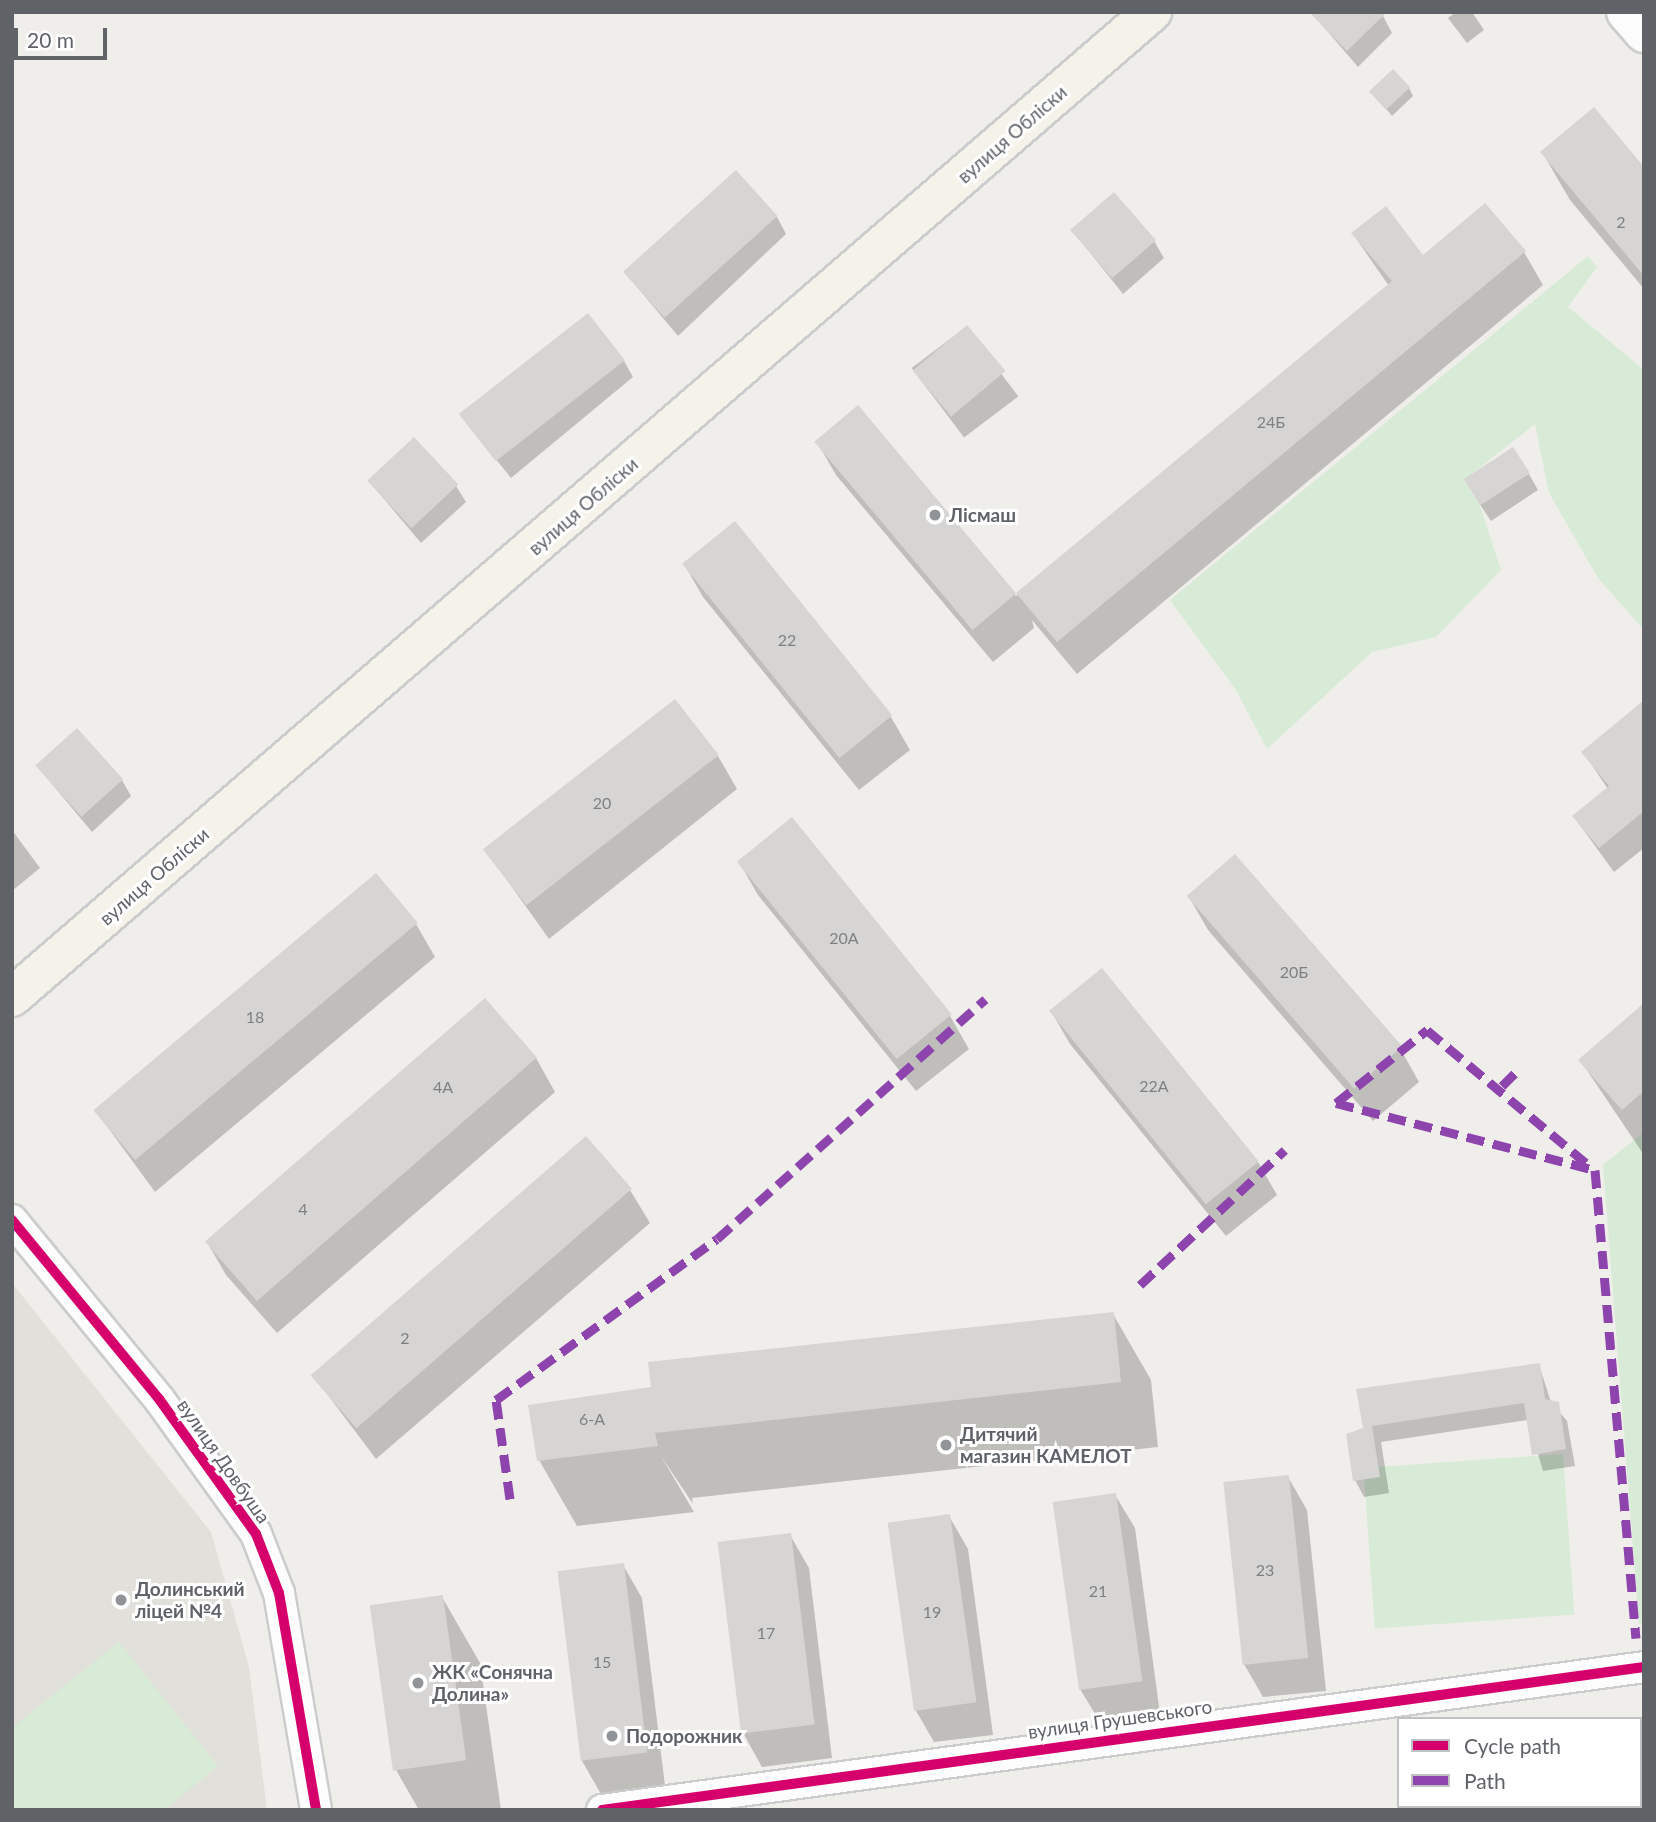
<!DOCTYPE html>
<html>
<head>
<meta charset="utf-8">
<style>
  body { margin:0 }
  #map { position:relative; width:1656px; height:1822px; overflow:hidden; background:#efeeea; font-family:Lato,sans-serif }
  div>[style] { position:absolute }
  [style*='--x'] { left:calc(var(--x)*1px); top:calc(var(--y)*1px); width:calc(var(--w)*1px); rotate:calc(var(--a)*1deg) }
  .education>* { inset:0; background:#e2e0da }
  .green>* { inset:0; background:#d8ebd6; transform-origin:0 0 }
  .shadow>* { inset:0; background:#0003; transform-origin:0 0 }
  .building>* { inset:0; background:#d6d5d3; transform-origin:0 0 }
  .roads { filter:drop-shadow(2px 0 #cbcccc) drop-shadow(-2px 0 #cbcccc) drop-shadow(0 2px #cbcccc) drop-shadow(0 -2px #cbcccc) }
  .street>* { height:30px; margin:-15px; padding:0 15px; transform-origin:15px; border-radius:15px; background:#fdfcfc }
  .secondary>* { height:38px; margin:-19px; padding:0 19px; transform-origin:19px; border-radius:19px; background:#fdfcfc }
  .primary>* { height:38px; margin:-19px; padding:0 19px; transform-origin:19px; border-radius:19px; background:#f4f2e9 }
  .quiet>* { height:9px; margin-top:-4.5px; transform-origin:0; background:repeating-linear-gradient(90deg,#8e44ad 0 18px,transparent 0 27px) }
  .cycleway>* { height:10px; margin:-5px; padding:0 5px; transform-origin:5px; border-radius:5px; background:#d6006c }
  .dots>* { width:19px; height:19px; translate:-50% -50%; box-sizing:border-box; border:4px solid #fff; border-radius:50% }
  span { translate:-50% -50%; white-space:nowrap; text-align:center; line-height:1.15; -webkit-text-stroke:6px #fff; paint-order:stroke }
  .number-label { font-size:16px; color:#7e8184 }
  .number-label span { -webkit-text-stroke-width:0 }
  .street-label { font-size:19px; color:#5f6368 }
  .poi-label { font-size:19px; color:#5f6368; font-weight:700 }
  .left { translate:0 -50%; text-align:left }
  .frame { position:absolute; inset:0; border:14px solid #5f6368; pointer-events:none }
  .legend { position:absolute; left:1397px; top:1717px; width:245px; height:91px; box-sizing:border-box; background:#fff; border:2px solid #bfc1c3; margin:0; padding:9px 12px; list-style:none; font-size:21px; color:#5f6368 }
  .legend li { display:flex; align-items:center; gap:14px; height:35px }
  .legend b { width:35px; border:2px solid #bfc1c3 }
  .scale { position:absolute; left:14px; top:28px; width:93px; height:32px; box-sizing:border-box; border:4px solid #5f6368; border-top:0; padding-left:9px; font-size:21px; line-height:24px; white-space:nowrap; color:#5f6368; -webkit-text-stroke:5px #fff; paint-order:stroke }
</style>
</head>
<body>
<div id="map">
  <div class="education">
    <i style="clip-path:polygon(12px 1283px,211px 1532px,249px 1667px,267px 1810px,12px 1810px)"></i>
  </div>
  <div class="green">
    <i style="clip-path:polygon(1588px 256px,1597px 267px,1568px 307px,1644px 370px,1644px 630px,1598px 578px,1549px 493px,1535px 424px,1464px 480px,1480px 506px,1501px 570px,1436px 637px,1372px 652px,1267px 749px,1236px 690px,1170px 600px)"></i>
    <i style="clip-path:polygon(1644px 1132px,1644px 1623px,1639px 1624px,1603px 1165px)"></i>
    <i style="left:1563px;top:1454px;width:161px;height:200px;rotate:86deg"></i>
    <i style="clip-path:polygon(119px 1642px,218px 1766px,164px 1810px,12px 1810px,12px 1728px)"></i>
  </div>
  <div class="shadow">
    <i style="clip-path:polygon(1311px 12px,1383px 16px,1392px 33px,1358px 67px)"></i>
    <i style="clip-path:polygon(1456px 12px,1472px 12px,1484px 30px,1467px 43px,1448px 18px)"></i>
    <i style="clip-path:polygon(1409px 88px,1413px 96px,1392px 116px,1372px 92px)"></i>
    <i style="clip-path:polygon(1542px 152px,1644px 170px,1644px 289px,1570px 200px)"></i>
    <i style="clip-path:polygon(777px 217px,786px 234px,678px 336px,627px 275px)"></i>
    <i style="clip-path:polygon(1072px 230px,1154px 241px,1164px 258px,1123px 294px)"></i>
    <i style="clip-path:polygon(1353px 234px,1423px 257px,1524px 252px,1543px 285px,1077px 674px,1032px 620px,1034px 628px,993px 662px,836px 475px,817px 442px,858px 407px,1016px 596px,1389px 286px)"></i>
    <i style="left:966px;top:327px;width:87px;height:68px;rotate:53deg"></i>
    <i style="clip-path:polygon(624px 361px,633px 377px,511px 478px,462px 417px)"></i>
    <i style="clip-path:polygon(1529px 474px,1538px 490px,1491px 521px,1475px 497px)"></i>
    <i style="clip-path:polygon(368px 480px,456px 486px,466px 502px,421px 543px)"></i>
    <i style="clip-path:polygon(684px 564px,891px 717px,910px 750px,859px 790px,703px 597px)"></i>
    <i style="clip-path:polygon(1644px 702px,1644px 848px,1614px 872px,1574px 817px,1608px 789px,1583px 752px)"></i>
    <i style="clip-path:polygon(718px 756px,737px 789px,549px 939px,487px 852px)"></i>
    <i style="clip-path:polygon(37px 766px,122px 780px,131px 796px,92px 832px)"></i>
    <i style="clip-path:polygon(12px 830px,40px 868px,12px 891px)"></i>
    <i style="clip-path:polygon(739px 862px,950px 1016px,969px 1049px,916px 1091px,758px 895px)"></i>
    <i style="clip-path:polygon(1189px 897px,1400px 1048px,1419px 1082px,1373px 1121px,1208px 930px)"></i>
    <i style="clip-path:polygon(416px 924px,435px 957px,155px 1192px,95px 1110px)"></i>
    <i style="clip-path:polygon(485px 1000px,536px 1058px,555px 1092px,277px 1333px,226px 1275px,207px 1242px)"></i>
    <i style="clip-path:polygon(1644px 1006px,1644px 1155px,1580px 1060px)"></i>
    <i style="clip-path:polygon(1051px 1011px,1258px 1162px,1277px 1195px,1226px 1236px,1070px 1044px)"></i>
    <i style="clip-path:polygon(630px 1190px,650px 1223px,376px 1459px,312px 1374px)"></i>
    <i style="clip-path:polygon(1113px 1314px,1151px 1380px,1158px 1447px,692px 1498px,693px 1504px,661px 1456px,694px 1512px,577px 1526px,539px 1460px)"></i>
    <i style="clip-path:polygon(1539px 1365px,1551px 1402px,1567px 1421px,1575px 1466px,1543px 1471px,1528px 1420px,1381px 1442px,1389px 1493px,1364px 1497px,1355px 1480px,1365px 1429px,1358px 1391px)"></i>
    <i style="clip-path:polygon(1288px 1477px,1307px 1510px,1326px 1691px,1263px 1697px,1244px 1664px)"></i>
    <i style="clip-path:polygon(1115px 1495px,1135px 1528px,1160px 1714px,1100px 1722px,1080px 1689px)"></i>
    <i style="clip-path:polygon(949px 1516px,968px 1549px,993px 1735px,934px 1742px,915px 1709px)"></i>
    <i style="clip-path:polygon(790px 1535px,809px 1568px,832px 1758px,762px 1767px,743px 1733px)"></i>
    <i style="clip-path:polygon(623px 1565px,642px 1598px,665px 1786px,601px 1794px,582px 1761px)"></i>
    <i style="clip-path:polygon(442px 1597px,480px 1663px,501px 1810px,419px 1810px,396px 1770px,372px 1607px)"></i>
  </div>
  <div class="building">
    <i style="clip-path:polygon(1309px 12px,1387px 12px,1347px 51px)"></i>
    <i style="left:1393px;top:69px;width:25px;height:33px;rotate:47deg"></i>
    <i style="clip-path:polygon(1594px 107px,1644px 167px,1644px 276px,1540px 152px)"></i>
    <i style="left:736px;top:170px;width:62px;height:152px;rotate:48deg"></i>
    <i style="left:1114px;top:192px;width:64px;height:58px;rotate:49deg"></i>
    <i style="clip-path:polygon(1485px 203px,1526px 251px,1057px 642px,1016px 593px,1392px 281px,1351px 233px,1386px 206px,1423px 255px)"></i>
    <i style="left:588px;top:313px;width:60px;height:164px;rotate:52deg"></i>
    <i style="left:967px;top:325px;width:60px;height:71px;rotate:50deg"></i>
    <i style="left:858px;top:405px;width:246px;height:57px;rotate:50deg"></i>
    <i style="left:414px;top:437px;width:65px;height:64px;rotate:47deg"></i>
    <i style="left:1513px;top:447px;width:31px;height:59px;rotate:57deg"></i>
    <i style="left:735px;top:521px;width:250px;height:68px;rotate:51deg"></i>
    <i style="left:675px;top:699px;width:71px;height:244px;rotate:52deg"></i>
    <i style="clip-path:polygon(1644px 700px,1644px 811px,1599px 848px,1572px 816px,1609px 786px,1581px 752px)"></i>
    <i style="left:77px;top:728px;width:69px;height:56px;rotate:48deg"></i>
    <i style="left:792px;top:817px;width:254px;height:71px;rotate:51deg"></i>
    <i style="left:1235px;top:854px;width:255px;height:64px;rotate:49deg"></i>
    <i style="left:376px;top:873px;width:65px;height:369px;rotate:50deg"></i>
    <i style="left:1102px;top:968px;width:249px;height:68px;rotate:51deg"></i>
    <i style="left:485px;top:998px;width:79px;height:371px;rotate:49deg"></i>
    <i style="clip-path:polygon(1644px 1003px,1644px 1091px,1622px 1110px,1578px 1060px)"></i>
    <i style="left:586px;top:1136px;width:70px;height:365px;rotate:49deg"></i>
    <i style="clip-path:polygon(1114px 1312px,1121px 1382px,655px 1433px,658px 1446px,537px 1461px,528px 1405px,651px 1387px,648px 1362px)"></i>
    <i style="clip-path:polygon(1540px 1363px,1545px 1399px,1559px 1402px,1566px 1449px,1532px 1455px,1524px 1403px,1372px 1426px,1380px 1477px,1353px 1481px,1346px 1434px,1363px 1428px,1356px 1389px)"></i>
    <i style="left:1289px;top:1475px;width:184px;height:66px;rotate:84deg"></i>
    <i style="left:1116px;top:1493px;width:190px;height:64px;rotate:82deg"></i>
    <i style="left:950px;top:1514px;width:190px;height:63px;rotate:82deg"></i>
    <i style="left:791px;top:1533px;width:193px;height:74px;rotate:83deg"></i>
    <i style="left:624px;top:1563px;width:191px;height:67px;rotate:83deg"></i>
    <i style="left:443px;top:1595px;width:167px;height:74px;rotate:82deg"></i>
  </div>
  <div class="roads">
    <div class="street">
      <i style="--x:12;--y:1220;--w:232;--a:50.6"></i>
      <i style="--x:159;--y:1399;--w:166;--a:54.3"></i>
      <i style="--x:256;--y:1534;--w:63;--a:68.7"></i>
      <i style="--x:279;--y:1593;--w:220;--a:80.3"></i>
      <i style="--x:602;--y:1810;--w:1052;--a:-7.81"></i>
    </div>
    <div class="secondary">
      <i style="--x:1626;--y:12;--w:28;--a:49"></i>
    </div>
    <div class="primary">
      <i style="--x:12;--y:997;--w:1507;--a:-40.83"></i>
    </div>
  </div>
  <div class="quiet">
    <i style="--x:1502;--y:1086;--w:23;--a:-45"></i>
    <i style="--x:1336;--y:1103;--w:268;--a:14.5"></i>
    <i style="--x:1595;--y:1170;--w:470;--a:85"></i>
    <i style="--x:1336;--y:1103;--w:117;--a:-38.7"></i>
    <i style="--x:1427;--y:1030;--w:215;--a:39.9"></i>
    <i style="--x:1140;--y:1285;--w:198;--a:-43"></i>
    <i style="--x:510;--y:1499;--w:100;--a:-98"></i>
    <i style="--x:496;--y:1400;--w:273;--a:-36.1"></i>
    <i style="--x:717;--y:1239;--w:360;--a:-41.8"></i>
  </div>
  <div class="cycleway">
    <i style="--x:12;--y:1220;--w:232;--a:50.6"></i>
    <i style="--x:159;--y:1399;--w:166;--a:54.3"></i>
    <i style="--x:256;--y:1534;--w:63;--a:68.7"></i>
    <i style="--x:279;--y:1593;--w:220;--a:80.3"></i>
    <i style="--x:602;--y:1810;--w:1052;--a:-7.81"></i>
  </div>
  <div class="dots">
    <i style="left:935px;top:515px;background:#919496"></i>
    <i style="left:946px;top:1445px;background:#919496"></i>
    <i style="left:121px;top:1600px;background:#919496"></i>
    <i style="left:418px;top:1683px;background:#919496"></i>
    <i style="left:612px;top:1736px;background:#919496"></i>
  </div>
  <div class="number-label">
    <span style="left:1621px;top:222px">2</span>
    <span style="left:1271px;top:422px">24Б</span>
    <span style="left:787px;top:640px">22</span>
    <span style="left:602px;top:803px">20</span>
    <span style="left:844px;top:938px">20А</span>
    <span style="left:1294px;top:972px">20Б</span>
    <span style="left:255px;top:1017px">18</span>
    <span style="left:1154px;top:1086px">22А</span>
    <span style="left:443px;top:1087px">4А</span>
    <span style="left:303px;top:1209px">4</span>
    <span style="left:405px;top:1338px">2</span>
    <span style="left:592px;top:1419px">6-А</span>
    <span style="left:1265px;top:1570px">23</span>
    <span style="left:1098px;top:1591px">21</span>
    <span style="left:932px;top:1612px">19</span>
    <span style="left:766px;top:1633px">17</span>
    <span style="left:602px;top:1662px">15</span>
  </div>
  <div class="street-label">
    <span style="left:1012px;top:134px;rotate:-41deg">вулиця Обліски</span>
    <span style="left:583px;top:506px;rotate:-41deg">вулиця Обліски</span>
    <span style="left:154px;top:876px;rotate:-41deg">вулиця Обліски</span>
    <span style="left:224px;top:1461px;rotate:55deg">вулиця Довбуша</span>
    <span style="left:1120px;top:1719px;rotate:-8deg">вулиця Грушевського</span>
  </div>
  <div class="poi-label">
    <span class="left" style="left:949px;top:515px">Лісмаш</span>
    <span class="left" style="left:960px;top:1445px">Дитячий<br>магазин КАМЕЛОТ</span>
    <span class="left" style="left:135px;top:1600px">Долинський<br>ліцей №4</span>
    <span class="left" style="left:432px;top:1683px">ЖК «Сонячна<br>Долина»</span>
    <span class="left" style="left:626px;top:1736px">Подорожник</span>
  </div>
  <div class="frame"></div>
  <ul class="legend">
  <li><b style="height:9px;background:#d6006c"></b>Cycle path</li>
  <li><b style="height:9px;background:#8e44ad"></b>Path</li>
  </ul>
  <div class="scale">20 m</div>
</div>
</body>
</html>
